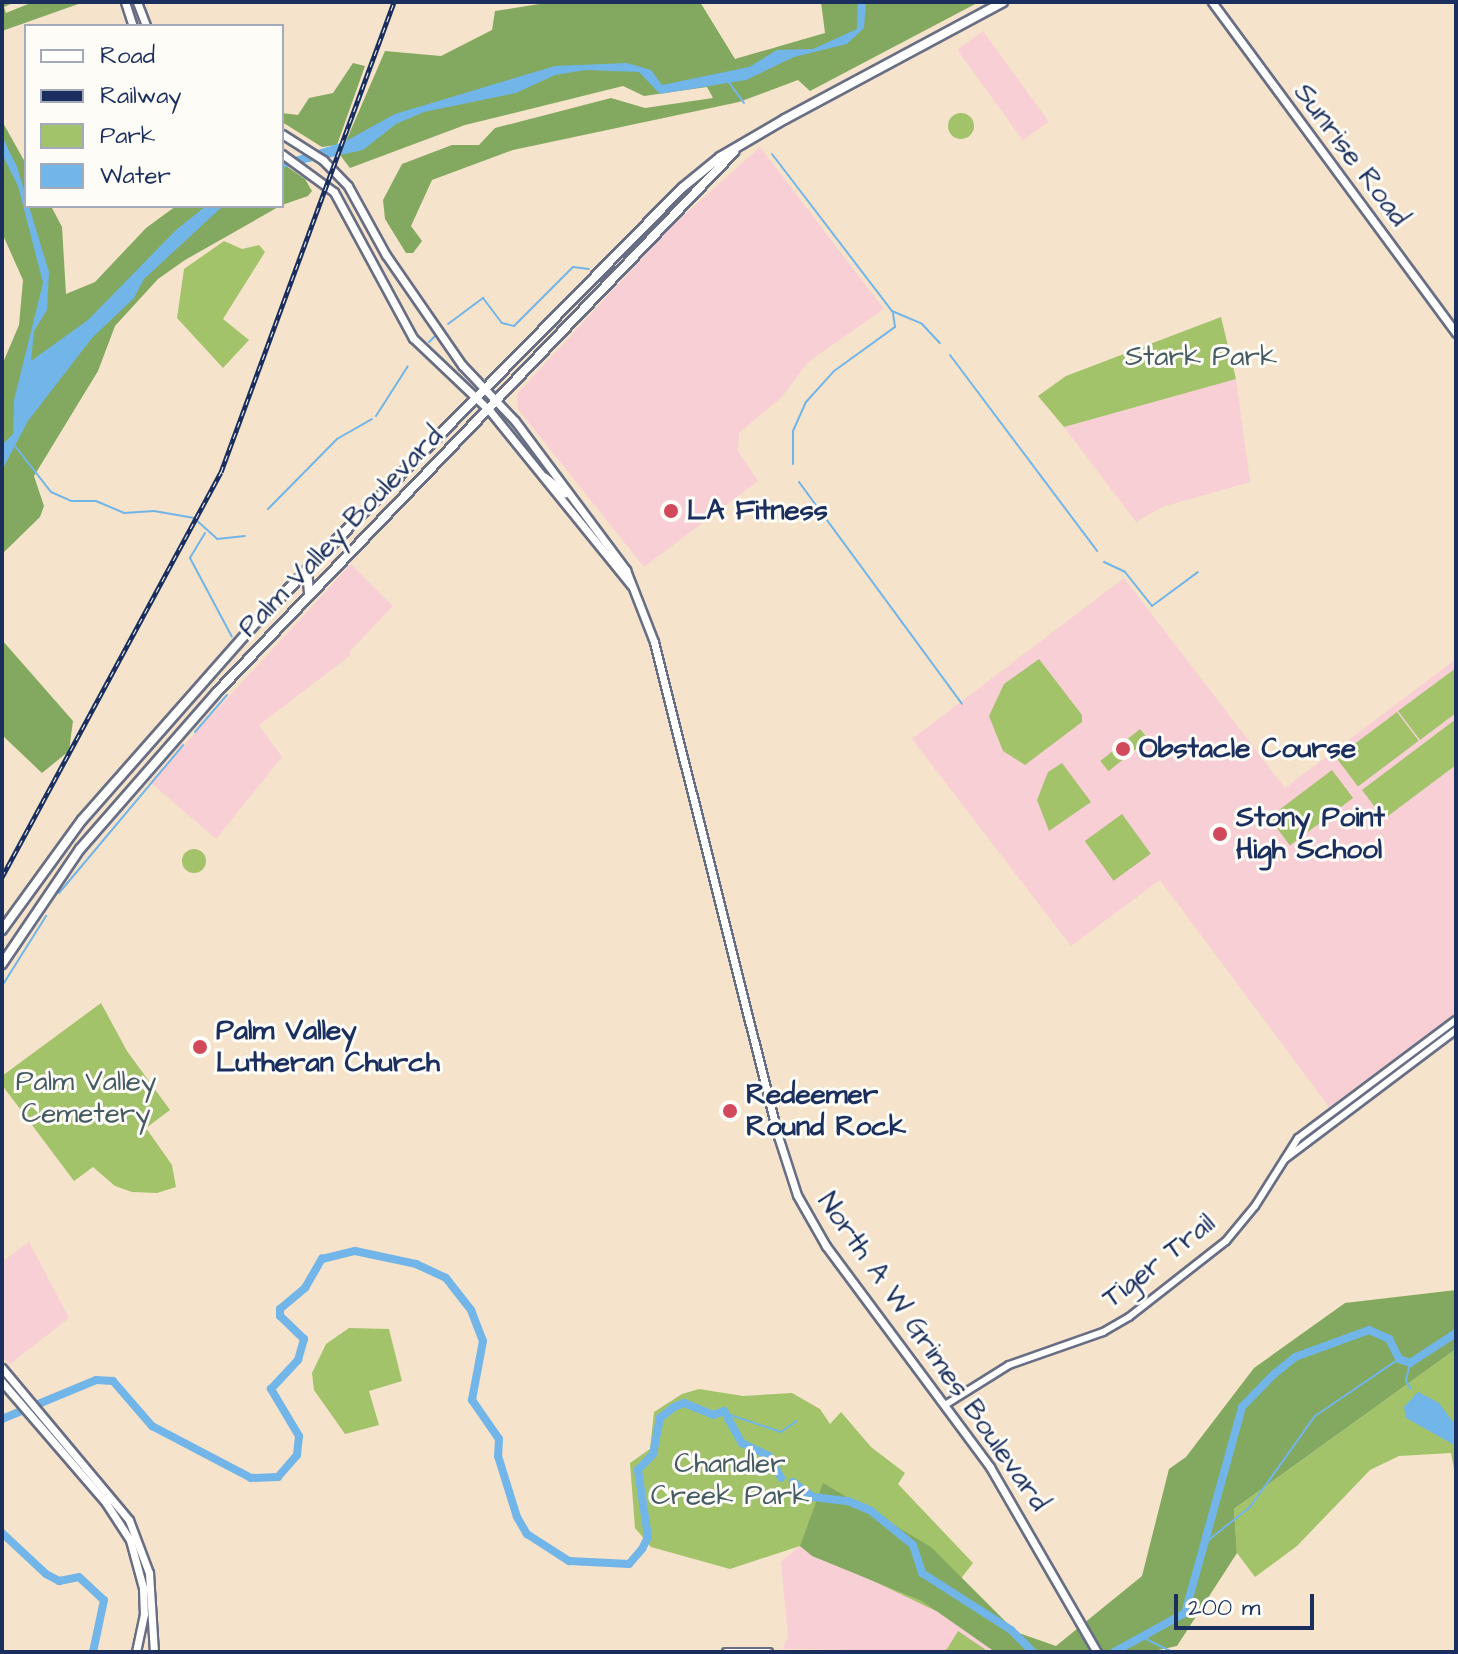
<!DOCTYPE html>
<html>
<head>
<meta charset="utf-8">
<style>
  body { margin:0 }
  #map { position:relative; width:1458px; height:1654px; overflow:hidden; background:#f6e3cb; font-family:"Architects Daughter",sans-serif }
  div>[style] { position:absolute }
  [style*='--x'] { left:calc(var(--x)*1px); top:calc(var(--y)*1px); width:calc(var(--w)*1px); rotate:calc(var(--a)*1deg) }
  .built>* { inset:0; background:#f7cfd5; transform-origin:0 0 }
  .green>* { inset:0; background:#a3c36b; transform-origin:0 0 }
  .round { border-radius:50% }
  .forest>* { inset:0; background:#82a95f }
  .water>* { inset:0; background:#72b5e8 }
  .stream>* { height:2px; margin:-1px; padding:0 1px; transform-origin:1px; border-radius:1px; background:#72b5e8 }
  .river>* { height:8px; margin:-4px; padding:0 4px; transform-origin:4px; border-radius:4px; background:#72b5e8 }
  .roads { filter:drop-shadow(2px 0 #686e84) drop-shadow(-2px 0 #686e84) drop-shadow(0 2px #686e84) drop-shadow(0 -2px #686e84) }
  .tertiary>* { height:6px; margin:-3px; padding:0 3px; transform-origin:3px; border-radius:3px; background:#fff }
  .secondary>* { height:7px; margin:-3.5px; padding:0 3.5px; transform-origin:3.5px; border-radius:3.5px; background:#fff }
  .trunk>* { height:8px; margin:-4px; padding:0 4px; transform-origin:4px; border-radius:4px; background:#fff }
  .rail>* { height:5px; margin-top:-2.5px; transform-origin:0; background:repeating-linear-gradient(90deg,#fdfcf7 0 6px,#1b2f5e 0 12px); box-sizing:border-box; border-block:2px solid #1b2f5e }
  .dots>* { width:22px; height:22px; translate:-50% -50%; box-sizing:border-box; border:4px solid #fdfcf7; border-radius:50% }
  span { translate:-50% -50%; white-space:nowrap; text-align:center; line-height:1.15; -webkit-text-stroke:6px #fdfcf7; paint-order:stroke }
  .street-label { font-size:28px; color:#1b2f5e }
  .park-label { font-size:28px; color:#445b62 }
  .poi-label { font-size:28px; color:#1b2f5e; font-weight:700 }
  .left { translate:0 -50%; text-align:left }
  .frame { position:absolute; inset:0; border:4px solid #1b2f5e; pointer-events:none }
  .legend { position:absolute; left:24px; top:24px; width:260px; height:184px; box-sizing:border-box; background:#fdfcf7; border:2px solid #a3aaba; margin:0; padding:10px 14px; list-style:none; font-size:24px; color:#1b2f5e }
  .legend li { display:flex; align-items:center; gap:16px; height:40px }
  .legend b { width:40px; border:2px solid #a3aaba }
  .scale { position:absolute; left:1174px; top:1594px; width:140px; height:36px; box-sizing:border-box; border:4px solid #1b2f5e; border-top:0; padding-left:10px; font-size:24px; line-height:28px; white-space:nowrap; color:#1b2f5e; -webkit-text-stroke:6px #fdfcf7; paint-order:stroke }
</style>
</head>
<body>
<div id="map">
  <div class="built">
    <i style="left:983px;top:31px;width:112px;height:32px;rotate:54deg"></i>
    <i style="clip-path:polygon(760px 147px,884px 309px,808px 362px,782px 397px,739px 433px,738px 451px,758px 481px,644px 567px,518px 409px,517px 394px,670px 228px)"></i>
    <i style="clip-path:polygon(1236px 379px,1250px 482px,1162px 507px,1136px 522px,1064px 427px)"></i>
    <i style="clip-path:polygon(351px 564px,393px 606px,350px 651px,351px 655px,259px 725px,282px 757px,216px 839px,150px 782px)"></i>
    <i style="clip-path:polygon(1124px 578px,1285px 788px,1456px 659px,1456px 1013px,1329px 1107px,1160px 880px,1071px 946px,912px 739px)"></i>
    <i style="clip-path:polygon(29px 1242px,69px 1318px,10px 1364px,2px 1358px,2px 1262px)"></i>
    <i style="clip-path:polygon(800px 1546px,812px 1556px,922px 1601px,995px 1652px,783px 1649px,788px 1637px,781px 1562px)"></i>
  </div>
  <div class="green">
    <i class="round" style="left:948px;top:113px;width:26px;height:26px"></i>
    <i style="clip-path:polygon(224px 241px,242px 249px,259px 245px,265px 252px,223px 319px,249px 340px,223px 368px,177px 318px,184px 269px)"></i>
    <i style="clip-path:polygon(1221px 317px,1236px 379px,1064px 427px,1038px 396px,1066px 376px)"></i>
    <i style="clip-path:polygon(1039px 659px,1082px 715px,1082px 722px,1025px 765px,1003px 751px,989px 716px,1004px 684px)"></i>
    <i style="clip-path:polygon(1456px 668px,1456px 713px,1420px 740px,1398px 711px)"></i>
    <i style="left:1397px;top:712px;width:36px;height:76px;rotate:53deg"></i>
    <i style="clip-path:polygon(1456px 719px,1456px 765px,1384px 819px,1362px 790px)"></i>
    <i style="left:1140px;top:729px;width:13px;height:51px;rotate:51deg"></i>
    <i style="clip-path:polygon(1062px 763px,1091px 802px,1049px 831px,1037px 800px,1048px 772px)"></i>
    <i style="left:1332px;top:770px;width:35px;height:79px;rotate:53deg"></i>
    <i style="left:1122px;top:814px;width:49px;height:46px;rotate:54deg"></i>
    <i class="round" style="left:182px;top:849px;width:24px;height:24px"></i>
    <i style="clip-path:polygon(101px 1003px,127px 1051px,170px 1110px,146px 1128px,172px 1165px,176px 1187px,157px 1193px,132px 1192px,115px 1186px,93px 1167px,74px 1181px,2px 1085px,2px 1076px)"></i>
    <i style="clip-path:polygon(349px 1328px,389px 1329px,402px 1381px,369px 1391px,379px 1425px,345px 1434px,314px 1390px,312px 1373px,326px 1344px)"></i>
    <i style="clip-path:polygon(1456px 1349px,1456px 1480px,1451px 1453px,1399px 1456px,1370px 1470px,1297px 1546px,1255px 1577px,1237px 1553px,1234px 1509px)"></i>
    <i style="clip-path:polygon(699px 1389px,743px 1396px,792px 1393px,820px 1409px,830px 1424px,841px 1412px,871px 1447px,905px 1473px,898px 1484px,973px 1563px,936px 1611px,800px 1546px,730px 1569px,651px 1547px,635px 1528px,630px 1463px,650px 1449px,654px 1412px,682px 1394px)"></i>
    <i style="clip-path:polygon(958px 1631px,989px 1652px,940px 1652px,947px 1649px)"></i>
  </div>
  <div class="forest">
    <i style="clip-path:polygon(2px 2px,15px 2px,4px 7px,6px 13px,33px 2px,84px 2px,2px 31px)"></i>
    <i style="clip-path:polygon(552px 2px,700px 2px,735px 59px,825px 33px,821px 2px,979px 2px,810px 91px,798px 80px,739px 102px,513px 150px,432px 180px,411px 226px,422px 241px,413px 253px,406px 253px,385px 219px,383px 200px,402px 164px,452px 145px,479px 145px,495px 128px,611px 98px,645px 108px,713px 98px,707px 87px,644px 96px,623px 86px,465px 125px,350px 168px,340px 155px,385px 51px,441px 56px,492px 30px,495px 11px)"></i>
    <i style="clip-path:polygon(353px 63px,365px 66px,337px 145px,322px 147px,282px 122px,282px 113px,298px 115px,309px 98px,333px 93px)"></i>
    <i style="clip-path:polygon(2px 121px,26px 164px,26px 206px,51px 206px,62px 227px,66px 294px,95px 282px,146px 228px,176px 206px,280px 206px,185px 260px,158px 279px,115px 326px,98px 371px,34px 476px,44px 506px,40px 517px,2px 554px,2px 365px,19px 325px,23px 280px,2px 233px)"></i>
    <i style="clip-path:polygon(282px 163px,305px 179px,312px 191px,308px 196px,282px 205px)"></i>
    <i style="clip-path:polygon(2px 640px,73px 721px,69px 751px,42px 773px,2px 735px)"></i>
    <i style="clip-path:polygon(1456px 1290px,1456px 1349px,1234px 1509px,1237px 1553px,1177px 1646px,1149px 1652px,995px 1652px,922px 1601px,812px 1556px,800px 1546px,823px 1483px,931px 1547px,1016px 1632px,1056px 1646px,1142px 1576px,1169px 1469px,1186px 1457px,1254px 1368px,1345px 1303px)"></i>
  </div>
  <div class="water">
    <i style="clip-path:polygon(858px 2px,866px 2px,864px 28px,847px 44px,794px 57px,746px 80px,660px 94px,639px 72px,586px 70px,555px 75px,516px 93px,424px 112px,396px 124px,363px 150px,282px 168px,282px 161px,344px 142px,395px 114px,555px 66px,627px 63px,651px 70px,662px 85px,749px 67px,777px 50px,813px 49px,857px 29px)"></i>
    <i style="clip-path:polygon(2px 136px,17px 167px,49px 272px,47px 310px,34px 331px,31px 361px,88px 320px,176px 230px,206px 206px,223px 206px,144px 279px,134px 298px,92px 338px,28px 421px,2px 470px,2px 445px,13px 434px,14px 400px,43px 283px,18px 186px,2px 154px)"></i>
    <i style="clip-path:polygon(1418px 1392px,1439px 1403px,1456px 1426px,1456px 1446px,1406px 1418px,1404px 1407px)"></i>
  </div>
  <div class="stream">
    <i style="--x:728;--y:81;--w:27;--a:54"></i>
    <i style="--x:772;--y:154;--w:198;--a:52.6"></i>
    <i style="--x:892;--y:311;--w:33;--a:23"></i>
    <i style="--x:922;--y:324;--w:26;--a:47"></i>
    <i style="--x:448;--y:324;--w:44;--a:-36.6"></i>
    <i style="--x:483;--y:298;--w:31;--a:53"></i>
    <i style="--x:502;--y:323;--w:12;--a:14"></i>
    <i style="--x:514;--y:326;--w:83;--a:-45"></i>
    <i style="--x:573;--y:267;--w:16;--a:7"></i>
    <i style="--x:429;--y:342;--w:10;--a:-45"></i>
    <i style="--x:950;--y:355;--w:245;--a:53.1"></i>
    <i style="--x:376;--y:416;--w:59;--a:-57.4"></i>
    <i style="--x:15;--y:446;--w:58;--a:52"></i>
    <i style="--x:51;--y:492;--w:22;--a:24"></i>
    <i style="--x:71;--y:501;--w:25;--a:0"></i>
    <i style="--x:96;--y:501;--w:30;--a:23"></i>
    <i style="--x:124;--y:513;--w:30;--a:-4"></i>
    <i style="--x:154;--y:511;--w:41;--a:9.9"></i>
    <i style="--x:194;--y:518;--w:31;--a:42"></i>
    <i style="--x:217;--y:539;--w:28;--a:-6"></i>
    <i style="--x:793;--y:464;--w:33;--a:-90"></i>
    <i style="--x:793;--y:431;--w:32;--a:-66"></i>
    <i style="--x:806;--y:402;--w:42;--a:-47.9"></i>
    <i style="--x:834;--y:371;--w:75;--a:-35.8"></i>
    <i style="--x:895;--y:327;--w:15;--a:-98"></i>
    <i style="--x:799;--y:482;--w:275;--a:53.7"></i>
    <i style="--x:268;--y:509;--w:98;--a:-45.4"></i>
    <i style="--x:337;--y:439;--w:40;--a:-29.7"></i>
    <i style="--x:205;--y:533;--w:29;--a:121"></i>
    <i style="--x:190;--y:558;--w:89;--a:62"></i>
    <i style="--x:1104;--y:562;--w:23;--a:25"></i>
    <i style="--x:1125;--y:572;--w:43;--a:51.5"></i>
    <i style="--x:1152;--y:606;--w:57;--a:-36.5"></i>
    <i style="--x:195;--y:732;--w:49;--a:-49.1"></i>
    <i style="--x:59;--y:893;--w:193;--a:-50"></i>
    <i style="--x:2;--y:986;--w:83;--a:-57.8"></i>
    <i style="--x:1410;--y:1363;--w:18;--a:103"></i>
    <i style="--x:1406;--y:1381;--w:9;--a:58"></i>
    <i style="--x:727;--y:1414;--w:57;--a:18.4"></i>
    <i style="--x:781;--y:1432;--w:19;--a:-35"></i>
    <i style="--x:1201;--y:1546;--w:63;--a:-38.5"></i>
    <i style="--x:1250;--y:1507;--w:112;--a:-54.5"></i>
    <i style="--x:1315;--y:1416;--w:102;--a:-34.2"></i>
    <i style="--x:1144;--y:1638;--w:32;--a:26"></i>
  </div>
  <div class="river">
    <i style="--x:2;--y:1419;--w:102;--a:-22.5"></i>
    <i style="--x:96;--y:1380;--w:17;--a:3"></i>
    <i style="--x:113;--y:1381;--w:60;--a:49.1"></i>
    <i style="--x:152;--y:1426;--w:112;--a:27.7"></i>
    <i style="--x:251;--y:1478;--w:27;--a:-2"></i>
    <i style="--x:278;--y:1477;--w:29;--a:-49"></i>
    <i style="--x:297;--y:1455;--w:19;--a:-84"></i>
    <i style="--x:299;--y:1436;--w:55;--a:-120.8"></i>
    <i style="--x:271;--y:1389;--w:40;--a:-47"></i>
    <i style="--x:298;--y:1360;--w:22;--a:-74"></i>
    <i style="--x:304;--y:1339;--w:33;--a:-136"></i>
    <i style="--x:280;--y:1316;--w:7;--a:-90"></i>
    <i style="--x:280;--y:1309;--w:33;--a:-40"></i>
    <i style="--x:305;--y:1288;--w:34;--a:-60"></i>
    <i style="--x:322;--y:1259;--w:34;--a:-14"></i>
    <i style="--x:355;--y:1251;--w:62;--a:12"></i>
    <i style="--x:416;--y:1264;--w:33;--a:25"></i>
    <i style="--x:446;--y:1278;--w:41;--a:52"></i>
    <i style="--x:471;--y:1310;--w:33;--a:69"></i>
    <i style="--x:483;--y:1341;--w:60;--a:100.6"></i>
    <i style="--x:472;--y:1400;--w:47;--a:55.3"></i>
    <i style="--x:499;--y:1439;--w:17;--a:93"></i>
    <i style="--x:498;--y:1456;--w:64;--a:72.7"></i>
    <i style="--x:517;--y:1517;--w:20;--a:60"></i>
    <i style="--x:527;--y:1534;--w:50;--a:32.7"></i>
    <i style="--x:569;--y:1561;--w:60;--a:2.9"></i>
    <i style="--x:629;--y:1564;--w:20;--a:-49"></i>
    <i style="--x:642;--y:1549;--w:13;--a:-63"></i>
    <i style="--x:648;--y:1537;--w:68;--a:-98.5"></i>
    <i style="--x:638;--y:1470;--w:22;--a:-47"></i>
    <i style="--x:653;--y:1454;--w:37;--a:-79"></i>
    <i style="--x:660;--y:1418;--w:18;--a:-38"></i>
    <i style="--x:674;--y:1407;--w:11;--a:-22"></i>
    <i style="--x:684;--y:1403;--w:31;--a:22"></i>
    <i style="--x:713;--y:1415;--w:12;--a:-20"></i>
    <i style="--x:724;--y:1411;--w:37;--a:61"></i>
    <i style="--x:742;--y:1443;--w:30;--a:26"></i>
    <i style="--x:769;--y:1456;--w:25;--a:61"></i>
    <i style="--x:793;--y:1482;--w:25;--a:37"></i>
    <i style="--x:813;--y:1497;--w:35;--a:7"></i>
    <i style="--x:848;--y:1501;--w:25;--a:23"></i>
    <i style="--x:871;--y:1511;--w:54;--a:39"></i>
    <i style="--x:913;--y:1545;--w:29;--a:72"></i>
    <i style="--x:922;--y:1573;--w:106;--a:32.6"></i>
    <i style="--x:1011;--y:1630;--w:31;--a:45"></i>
    <i style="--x:2;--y:1533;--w:60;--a:43"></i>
    <i style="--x:46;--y:1574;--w:15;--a:28"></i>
    <i style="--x:59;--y:1581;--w:20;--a:-11"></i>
    <i style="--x:79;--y:1577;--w:34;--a:43"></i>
    <i style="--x:104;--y:1600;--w:53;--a:101.9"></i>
    <i style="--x:1114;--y:1652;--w:81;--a:-28.8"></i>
    <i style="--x:1185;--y:1613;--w:214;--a:-74.5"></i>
    <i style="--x:1242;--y:1407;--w:45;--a:-45.9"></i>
    <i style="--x:1273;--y:1375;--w:28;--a:-39"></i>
    <i style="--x:1295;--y:1357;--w:79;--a:-20"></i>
    <i style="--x:1369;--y:1330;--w:22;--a:24"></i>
    <i style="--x:1389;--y:1339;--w:22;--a:63"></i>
    <i style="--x:1399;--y:1359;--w:12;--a:20"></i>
    <i style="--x:1410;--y:1363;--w:55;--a:-33.1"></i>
  </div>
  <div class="roads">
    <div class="tertiary">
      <i style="--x:1285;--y:1159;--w:214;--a:-37"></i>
      <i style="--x:945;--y:1405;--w:75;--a:-32"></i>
      <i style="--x:1009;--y:1365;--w:100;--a:-19.3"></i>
      <i style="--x:1103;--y:1332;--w:30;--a:-30"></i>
      <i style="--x:1129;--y:1317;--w:123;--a:-38.1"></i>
      <i style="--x:1226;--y:1241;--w:45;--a:-50.4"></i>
      <i style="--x:1255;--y:1206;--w:80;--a:-57.7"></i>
      <i style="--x:1298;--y:1138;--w:197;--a:-36.8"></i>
      <i style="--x:726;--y:1652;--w:43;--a:0"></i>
    </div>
    <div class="secondary">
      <i style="--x:125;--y:2;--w:25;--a:72"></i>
      <i style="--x:137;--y:2;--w:26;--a:69"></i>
      <i style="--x:1212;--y:2;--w:411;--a:53.6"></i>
      <i style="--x:282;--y:134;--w:49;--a:32.4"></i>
      <i style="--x:323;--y:160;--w:36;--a:46"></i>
      <i style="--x:348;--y:186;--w:79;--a:61.2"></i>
      <i style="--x:386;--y:255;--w:134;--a:55.4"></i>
      <i style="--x:462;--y:365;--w:77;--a:46.6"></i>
      <i style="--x:515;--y:421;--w:186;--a:53.3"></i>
      <i style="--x:626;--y:570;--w:77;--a:68.7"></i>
      <i style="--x:654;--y:642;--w:509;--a:75.91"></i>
      <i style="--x:778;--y:1136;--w:62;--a:72.1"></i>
      <i style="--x:797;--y:1195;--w:59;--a:60.4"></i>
      <i style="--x:826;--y:1246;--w:275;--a:53.4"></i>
      <i style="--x:990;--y:1467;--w:214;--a:60"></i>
      <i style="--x:282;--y:154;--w:64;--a:36.2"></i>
      <i style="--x:334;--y:192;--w:166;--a:61.6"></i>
      <i style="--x:413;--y:338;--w:106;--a:43.5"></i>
      <i style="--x:490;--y:411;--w:224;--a:51"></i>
      <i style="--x:545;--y:477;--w:26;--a:39"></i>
      <i style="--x:2;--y:1368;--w:198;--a:50.1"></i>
      <i style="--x:129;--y:1520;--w:57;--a:69.3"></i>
      <i style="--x:149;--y:1573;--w:79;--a:86.4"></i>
      <i style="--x:2;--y:1382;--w:160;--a:49.3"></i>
      <i style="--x:106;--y:1503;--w:44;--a:57"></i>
      <i style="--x:130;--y:1540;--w:50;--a:74.8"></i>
      <i style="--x:143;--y:1588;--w:26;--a:88"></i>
      <i style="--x:144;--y:1614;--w:39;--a:102"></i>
    </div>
    <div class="trunk">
      <i style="--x:307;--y:570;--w:23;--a:85"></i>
      <i style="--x:2;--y:930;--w:136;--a:-54"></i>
      <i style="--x:82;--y:820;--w:272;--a:-48.6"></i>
      <i style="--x:262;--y:616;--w:600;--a:-45.54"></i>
      <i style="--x:682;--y:188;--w:49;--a:-39.2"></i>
      <i style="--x:720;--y:157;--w:75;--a:-30.3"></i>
      <i style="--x:785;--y:119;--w:247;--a:-28.2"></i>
      <i style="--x:2;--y:964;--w:139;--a:-55.9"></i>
      <i style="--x:80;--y:849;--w:208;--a:-48.9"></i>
      <i style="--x:217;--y:692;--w:748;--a:-46.25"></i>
    </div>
  </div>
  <div class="rail">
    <i style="--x:2;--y:877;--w:460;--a:-61.6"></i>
    <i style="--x:221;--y:472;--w:501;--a:-69.79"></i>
  </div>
  <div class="dots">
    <i style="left:671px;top:511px;background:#d1495b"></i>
    <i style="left:1123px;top:749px;background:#d1495b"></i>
    <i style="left:1220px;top:834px;background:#d1495b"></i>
    <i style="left:200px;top:1047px;background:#d1495b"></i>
    <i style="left:730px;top:1111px;background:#d1495b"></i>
  </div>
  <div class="street-label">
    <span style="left:1351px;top:155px;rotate:53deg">Sunrise Road</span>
    <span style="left:341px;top:532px;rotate:-46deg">Palm Valley Boulevard</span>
    <span style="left:1159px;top:1261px;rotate:-38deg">Tiger Trail</span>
    <span style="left:933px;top:1352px;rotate:55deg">North A W Grimes Boulevard</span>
  </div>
  <div class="park-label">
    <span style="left:1201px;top:357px">Stark Park</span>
    <span style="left:86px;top:1098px">Palm Valley<br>Cemetery</span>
    <span style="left:730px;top:1480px">Chandler<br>Creek Park</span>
  </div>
  <div class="poi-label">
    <span class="left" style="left:687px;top:511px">LA Fitness</span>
    <span class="left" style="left:1139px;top:749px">Obstacle Course</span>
    <span class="left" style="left:1236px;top:834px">Stony Point<br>High School</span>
    <span class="left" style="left:216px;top:1047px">Palm Valley<br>Lutheran Church</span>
    <span class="left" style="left:746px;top:1111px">Redeemer<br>Round Rock</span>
  </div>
  <div class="frame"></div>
  <ul class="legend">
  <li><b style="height:10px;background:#fff"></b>Road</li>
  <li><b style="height:10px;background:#1b2f5e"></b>Railway</li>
  <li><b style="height:22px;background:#a3c36b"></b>Park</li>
  <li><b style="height:22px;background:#72b5e8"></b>Water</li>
  </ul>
  <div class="scale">200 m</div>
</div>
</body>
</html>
